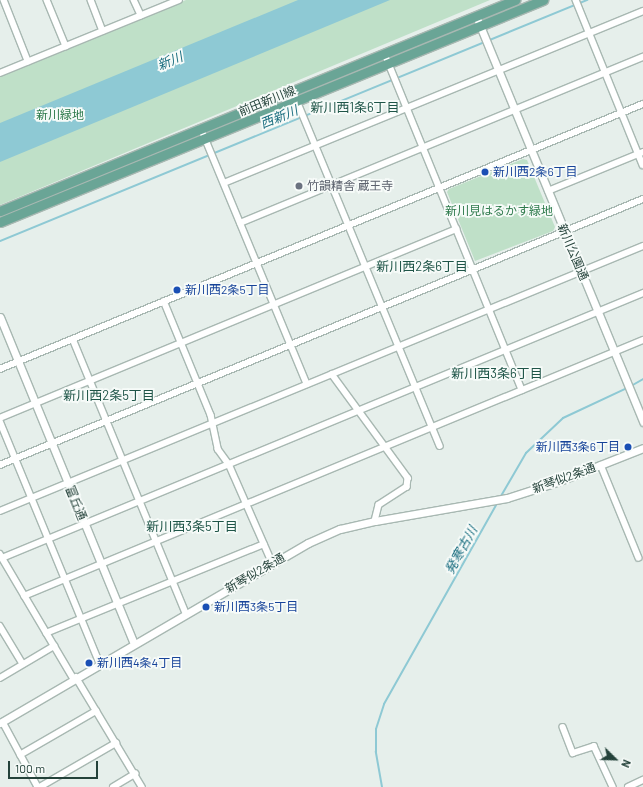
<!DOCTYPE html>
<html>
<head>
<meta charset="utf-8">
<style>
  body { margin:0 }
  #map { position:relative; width:643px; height:787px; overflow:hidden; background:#e6efeb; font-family:Barlow,"Noto Sans JP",sans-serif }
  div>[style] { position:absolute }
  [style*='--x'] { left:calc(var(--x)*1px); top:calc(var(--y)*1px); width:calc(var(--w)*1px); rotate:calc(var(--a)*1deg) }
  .green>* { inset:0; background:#bfe0c8 }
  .water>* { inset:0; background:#8ec9d4 }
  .stream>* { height:2px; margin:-1px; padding:0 1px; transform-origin:1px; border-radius:1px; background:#8ec9d4 }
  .roads { filter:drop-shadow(1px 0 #a8b8b2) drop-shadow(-1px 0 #a8b8b2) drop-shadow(0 1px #a8b8b2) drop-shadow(0 -1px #a8b8b2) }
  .minor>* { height:5.5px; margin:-2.75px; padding:0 2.75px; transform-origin:2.75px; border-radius:2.75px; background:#fff }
  .tertiary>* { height:7px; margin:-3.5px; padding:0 3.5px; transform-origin:3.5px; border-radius:3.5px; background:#fff }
  .primary>* { height:9px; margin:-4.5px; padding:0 4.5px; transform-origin:4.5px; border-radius:4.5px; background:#6aa596 }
  .dots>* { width:11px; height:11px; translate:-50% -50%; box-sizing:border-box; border:2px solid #f7fbf9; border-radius:50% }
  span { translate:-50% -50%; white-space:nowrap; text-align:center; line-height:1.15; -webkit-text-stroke:3.5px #f7fbf9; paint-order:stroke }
  .street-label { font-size:12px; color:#24423a }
  .park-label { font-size:12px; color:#2d7a4b }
  .transit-label { font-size:12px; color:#164399 }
  .left { translate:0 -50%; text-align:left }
  .right { translate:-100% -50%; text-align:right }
  .worship-label { font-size:12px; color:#5b616d }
  .water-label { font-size:13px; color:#1c6f80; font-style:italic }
  .neighbourhood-label { font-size:13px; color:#1f5548 }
  .north { position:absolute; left:595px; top:739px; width:40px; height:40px; -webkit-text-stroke:3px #f7fbf9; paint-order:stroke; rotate:113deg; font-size:11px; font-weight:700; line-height:16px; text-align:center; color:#24423a }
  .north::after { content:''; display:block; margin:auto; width:14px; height:18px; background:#24423a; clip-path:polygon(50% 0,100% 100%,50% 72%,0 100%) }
  .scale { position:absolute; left:8px; top:761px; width:90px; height:18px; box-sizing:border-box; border:2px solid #24423a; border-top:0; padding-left:5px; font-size:12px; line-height:14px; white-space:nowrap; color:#24423a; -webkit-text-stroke:3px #f7fbf9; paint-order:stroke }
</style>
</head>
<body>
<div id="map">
  <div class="green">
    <i style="clip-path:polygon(186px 0,490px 0,0 205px,0 76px)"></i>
    <i style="clip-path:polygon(523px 159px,527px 160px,555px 227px,553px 231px,475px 261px,447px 192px,449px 189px)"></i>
  </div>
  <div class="water">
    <i style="clip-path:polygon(298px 0,390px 0,0 162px,0 123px)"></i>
  </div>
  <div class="stream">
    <i style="--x:0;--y:241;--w:635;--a:-22.32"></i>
    <i style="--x:631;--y:386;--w:14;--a:-30"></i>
    <i style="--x:501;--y:496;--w:50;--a:-59.8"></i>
    <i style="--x:526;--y:453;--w:51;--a:-43.4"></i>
    <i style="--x:563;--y:418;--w:71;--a:-25.1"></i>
    <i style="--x:382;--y:787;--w:36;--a:-100"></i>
    <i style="--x:376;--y:752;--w:23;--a:-90"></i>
    <i style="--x:376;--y:729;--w:26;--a:-72"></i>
    <i style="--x:384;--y:704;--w:232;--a:-60.6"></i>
  </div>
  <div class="roads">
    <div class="minor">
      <i style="--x:4;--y:0;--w:66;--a:68.5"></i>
      <i style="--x:47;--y:0;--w:50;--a:67.6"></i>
      <i style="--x:91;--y:0;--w:33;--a:69"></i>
      <i style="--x:134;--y:0;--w:17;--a:65"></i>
      <i style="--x:576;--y:0;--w:178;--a:67.9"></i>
      <i style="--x:385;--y:54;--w:363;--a:67.8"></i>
      <i style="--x:0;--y:73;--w:193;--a:-22.2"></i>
      <i style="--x:293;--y:91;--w:384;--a:67.5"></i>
      <i style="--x:201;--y:128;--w:277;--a:67.5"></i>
      <i style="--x:224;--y:183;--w:453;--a:-22.3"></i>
      <i style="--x:548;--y:191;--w:103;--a:-22.3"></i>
      <i style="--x:240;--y:223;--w:436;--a:-22.4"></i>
      <i style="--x:164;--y:301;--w:123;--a:67.6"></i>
      <i style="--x:211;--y:415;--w:35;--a:78"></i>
      <i style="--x:218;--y:449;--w:19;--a:54"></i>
      <i style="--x:229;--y:464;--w:107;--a:66.3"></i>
      <i style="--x:73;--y:339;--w:296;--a:67.6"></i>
      <i style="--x:0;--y:369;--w:695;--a:-22.4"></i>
      <i style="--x:332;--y:374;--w:129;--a:53.8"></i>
      <i style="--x:408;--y:478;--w:9;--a:96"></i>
      <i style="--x:407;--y:487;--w:33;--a:147"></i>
      <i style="--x:379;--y:505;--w:16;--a:104"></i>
      <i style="--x:0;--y:418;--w:494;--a:-22.5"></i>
      <i style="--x:0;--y:421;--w:263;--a:67.6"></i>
      <i style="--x:0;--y:465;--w:696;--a:-22.47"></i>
      <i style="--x:601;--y:465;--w:100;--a:67.8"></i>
      <i style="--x:0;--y:511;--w:695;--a:-22.4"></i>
      <i style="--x:0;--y:554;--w:145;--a:59.4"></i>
      <i style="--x:2;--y:558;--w:694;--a:-22.46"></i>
      <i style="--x:24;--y:596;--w:670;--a:-22.47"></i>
      <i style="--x:0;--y:626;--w:44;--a:58.8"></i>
      <i style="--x:46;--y:633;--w:235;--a:-22.2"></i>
      <i style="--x:76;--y:677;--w:128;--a:59"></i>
      <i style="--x:0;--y:678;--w:63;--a:-30.7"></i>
      <i style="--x:3;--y:722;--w:74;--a:61.7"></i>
      <i style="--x:563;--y:727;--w:28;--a:69"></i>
      <i style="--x:573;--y:753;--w:22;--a:-18"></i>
      <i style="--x:594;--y:746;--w:45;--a:65.1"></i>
      <i style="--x:20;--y:755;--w:88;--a:-30.1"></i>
      <i style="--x:40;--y:787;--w:88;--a:-30.1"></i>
      <i style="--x:113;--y:787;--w:26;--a:-31"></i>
      <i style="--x:628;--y:787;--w:17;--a:-25"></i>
    </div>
    <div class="tertiary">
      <i style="--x:476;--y:16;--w:439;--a:67.6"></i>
      <i style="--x:0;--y:317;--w:353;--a:67.7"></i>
      <i style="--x:0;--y:723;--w:357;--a:-30.3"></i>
      <i style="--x:308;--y:543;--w:35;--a:-24"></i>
      <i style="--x:340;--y:529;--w:36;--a:-13"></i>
      <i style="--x:375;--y:521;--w:134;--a:-9.9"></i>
      <i style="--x:507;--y:498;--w:52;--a:-17.7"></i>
      <i style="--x:557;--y:482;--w:92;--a:-21.6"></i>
    </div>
    <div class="primary">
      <i style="--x:0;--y:211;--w:557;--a:-22.28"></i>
      <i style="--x:0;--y:222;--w:587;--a:-22.24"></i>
    </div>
  </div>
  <div class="dots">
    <i style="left:485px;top:172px;background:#1a4fb4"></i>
    <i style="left:299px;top:186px;background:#6b7280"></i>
    <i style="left:177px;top:290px;background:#1a4fb4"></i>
    <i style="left:628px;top:447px;background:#1a4fb4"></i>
    <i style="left:206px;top:607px;background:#1a4fb4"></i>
    <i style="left:89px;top:663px;background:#1a4fb4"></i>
  </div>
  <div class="street-label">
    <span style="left:267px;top:101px;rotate:-22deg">前田新川線</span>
    <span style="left:573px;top:252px;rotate:67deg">新川公園通</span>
    <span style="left:564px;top:478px;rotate:-20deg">新琴似2条通</span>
    <span style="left:76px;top:503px;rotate:68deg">富丘通</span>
    <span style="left:255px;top:573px;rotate:-30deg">新琴似2条通</span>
  </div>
  <div class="park-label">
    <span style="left:60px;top:115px">新川緑地</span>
    <span style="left:499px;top:211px">新川見はるかす緑地</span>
  </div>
  <div class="transit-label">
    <span class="left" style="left:493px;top:172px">新川西2条6丁目</span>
    <span class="left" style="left:185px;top:290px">新川西2条5丁目</span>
    <span class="right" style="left:620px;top:447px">新川西3条6丁目</span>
    <span class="left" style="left:214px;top:607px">新川西3条5丁目</span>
    <span class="left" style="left:97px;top:663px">新川西4条4丁目</span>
  </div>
  <div class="worship-label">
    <span class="left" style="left:307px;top:186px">竹韻精舎 蔵王寺</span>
  </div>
  <div class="water-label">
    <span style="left:170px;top:61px;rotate:-23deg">新川</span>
    <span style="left:279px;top:117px;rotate:-22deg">西新川</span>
    <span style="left:461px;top:550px;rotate:-61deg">発寒古川</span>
  </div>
  <div class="neighbourhood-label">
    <span style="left:355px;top:107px">新川西1条6丁目</span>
    <span style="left:422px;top:266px">新川西2条6丁目</span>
    <span style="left:497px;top:373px">新川西3条6丁目</span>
    <span style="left:109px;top:395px">新川西2条5丁目</span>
    <span style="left:192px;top:526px">新川西3条5丁目</span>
  </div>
  <div class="north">N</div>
  <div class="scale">100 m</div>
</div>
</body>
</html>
